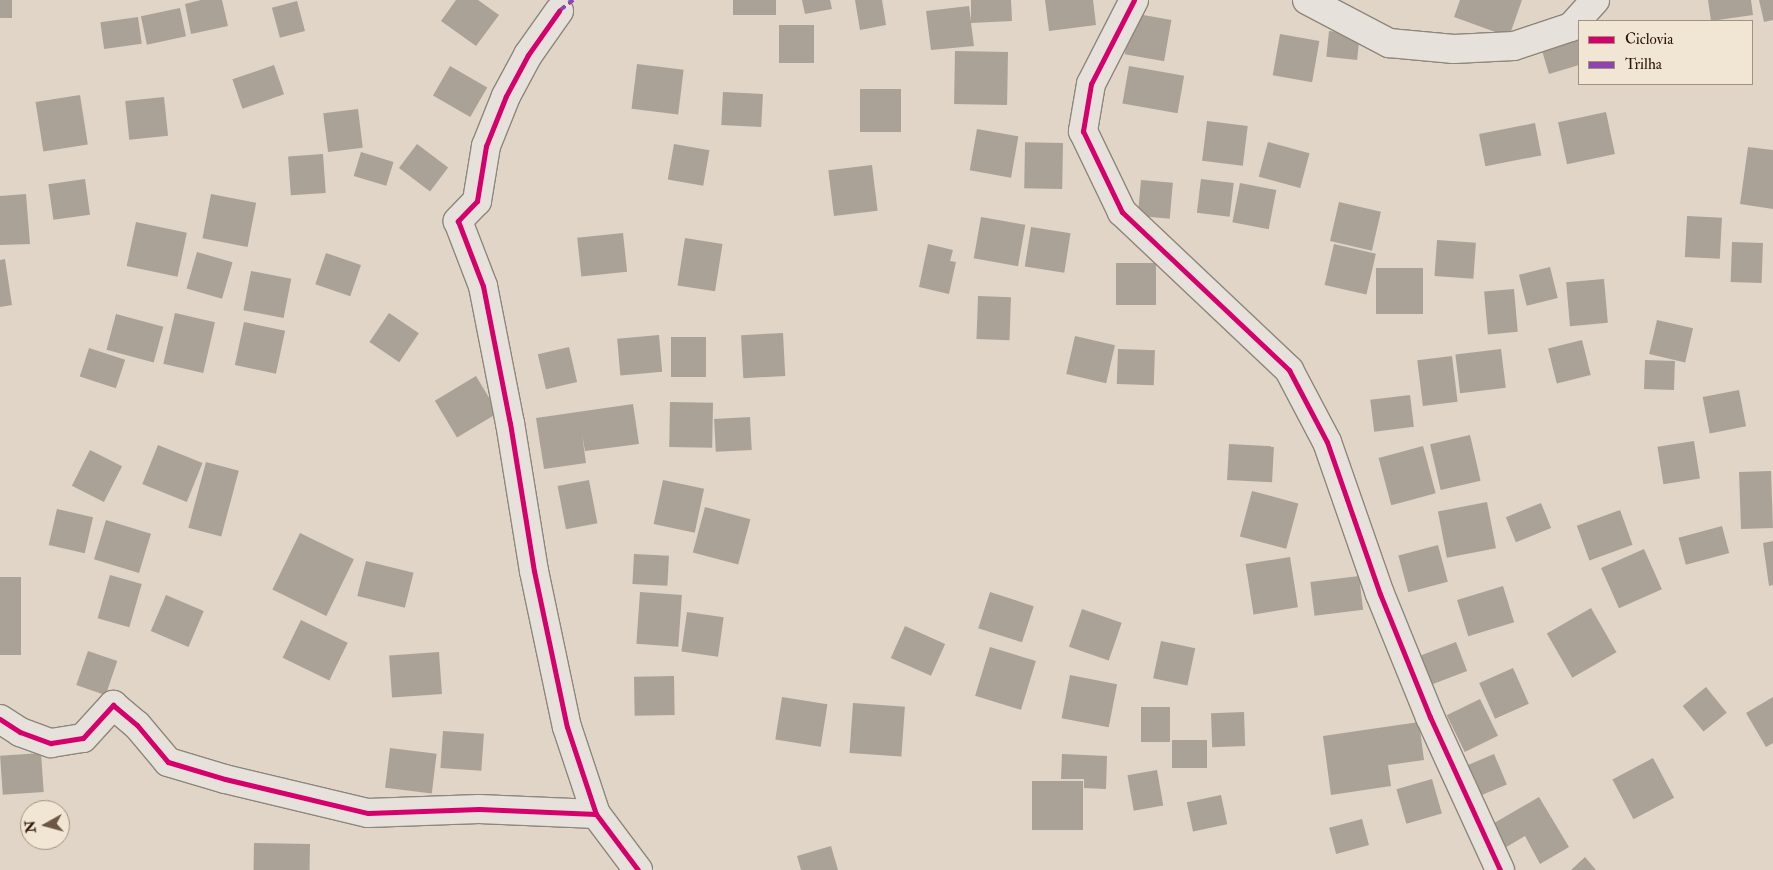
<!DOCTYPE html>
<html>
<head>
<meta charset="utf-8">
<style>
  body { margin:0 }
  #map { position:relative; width:1773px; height:870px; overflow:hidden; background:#e0d5c6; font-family:"IM FELL Double Pica",serif }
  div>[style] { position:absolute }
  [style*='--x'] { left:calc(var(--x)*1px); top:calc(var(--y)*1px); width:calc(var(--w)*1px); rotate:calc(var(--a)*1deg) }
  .building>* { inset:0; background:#aba297; transform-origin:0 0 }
  .roads { filter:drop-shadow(1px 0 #8f867b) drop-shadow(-1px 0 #8f867b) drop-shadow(0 1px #8f867b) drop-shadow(0 -1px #8f867b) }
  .minor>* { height:28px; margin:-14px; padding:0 14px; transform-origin:14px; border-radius:14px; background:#e6e1da }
  .quiet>* { height:4px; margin-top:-2px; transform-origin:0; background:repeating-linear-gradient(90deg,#8e44ad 0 8px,transparent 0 12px) }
  .cycleway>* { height:5px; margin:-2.5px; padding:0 2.5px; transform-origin:2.5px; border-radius:2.5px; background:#d6006c }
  span { translate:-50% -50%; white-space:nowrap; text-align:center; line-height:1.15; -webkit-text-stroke:5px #f1e5d3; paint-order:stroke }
  .legend { position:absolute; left:1578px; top:20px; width:175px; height:65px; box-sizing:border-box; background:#f1e5d3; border:1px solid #a1917f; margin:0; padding:6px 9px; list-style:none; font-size:15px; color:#2a1400 }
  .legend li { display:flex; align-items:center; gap:10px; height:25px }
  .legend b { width:25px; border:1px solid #a1917f }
  .north { position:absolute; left:20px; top:800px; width:50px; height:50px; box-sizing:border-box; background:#f1e5d3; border:1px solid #a1917f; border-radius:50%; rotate:263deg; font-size:14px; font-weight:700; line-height:20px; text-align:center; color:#2a1400 }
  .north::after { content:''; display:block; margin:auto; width:18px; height:22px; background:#6a5845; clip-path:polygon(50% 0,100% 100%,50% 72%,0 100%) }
</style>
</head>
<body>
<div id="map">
  <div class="building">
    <i style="left:0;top:0;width:12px;height:18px"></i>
    <i style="clip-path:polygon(201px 0,222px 0,228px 26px,191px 34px,185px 4px)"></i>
    <i style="clip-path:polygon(456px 0,478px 0,499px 15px,476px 46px,441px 21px)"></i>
    <i style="left:733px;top:0;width:43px;height:15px"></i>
    <i style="clip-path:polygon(802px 0,830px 0,832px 9px,805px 14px)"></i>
    <i style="clip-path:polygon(855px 0,882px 0,886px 25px,860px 30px)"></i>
    <i style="clip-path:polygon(971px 0,1011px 0,1012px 21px,971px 23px,974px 46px,931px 50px,926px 11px,969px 6px,971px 21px)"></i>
    <i style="clip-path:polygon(1045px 0,1093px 0,1096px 25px,1049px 31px)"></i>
    <i style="clip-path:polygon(1460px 0,1522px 0,1509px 37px,1454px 17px)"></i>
    <i style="clip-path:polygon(1708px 0,1751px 0,1753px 15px,1711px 21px)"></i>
    <i style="clip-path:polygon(1759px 0,1773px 0,1773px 20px,1764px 22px)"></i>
    <i style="left:297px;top:1px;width:31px;height:26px;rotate:75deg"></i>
    <i style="left:180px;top:8px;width:29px;height:40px;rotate:78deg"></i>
    <i style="left:1132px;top:13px;width:40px;height:42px;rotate:10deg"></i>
    <i style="left:138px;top:17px;width:27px;height:38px;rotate:82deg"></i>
    <i style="left:779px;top:25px;width:35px;height:38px"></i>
    <i style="left:1329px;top:31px;width:31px;height:26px;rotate:6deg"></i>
    <i style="clip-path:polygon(1579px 33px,1579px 65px,1549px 74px,1540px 44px)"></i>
    <i style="left:1280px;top:34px;width:40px;height:42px;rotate:10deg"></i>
    <i style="left:955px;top:51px;width:53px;height:53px;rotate:1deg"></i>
    <i style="left:637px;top:64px;width:47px;height:45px;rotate:7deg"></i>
    <i style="left:274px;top:65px;width:31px;height:44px;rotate:71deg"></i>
    <i style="left:450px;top:66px;width:43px;height:34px;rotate:30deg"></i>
    <i style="left:1129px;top:66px;width:56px;height:38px;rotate:10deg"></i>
    <i style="left:860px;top:89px;width:41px;height:43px"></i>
    <i style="left:723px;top:92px;width:40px;height:33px;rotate:3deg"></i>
    <i style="left:80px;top:95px;width:50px;height:45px;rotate:81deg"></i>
    <i style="left:164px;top:97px;width:39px;height:39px;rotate:84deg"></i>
    <i style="left:358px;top:109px;width:39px;height:35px;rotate:83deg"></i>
    <i style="left:1606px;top:112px;width:43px;height:49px;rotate:78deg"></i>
    <i style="left:1207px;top:121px;width:41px;height:40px;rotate:7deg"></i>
    <i style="left:1535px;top:123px;width:33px;height:57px;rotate:79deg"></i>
    <i style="left:977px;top:129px;width:42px;height:42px;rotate:10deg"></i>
    <i style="left:1268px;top:142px;width:43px;height:36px;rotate:15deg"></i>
    <i style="left:1063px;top:143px;width:46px;height:38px;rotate:91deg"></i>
    <i style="left:417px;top:144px;width:39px;height:30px;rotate:37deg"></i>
    <i style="left:674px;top:144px;width:36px;height:36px;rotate:10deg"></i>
    <i style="clip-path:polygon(1748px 147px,1773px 150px,1773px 209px,1740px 204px)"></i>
    <i style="left:361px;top:152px;width:34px;height:25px;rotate:17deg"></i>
    <i style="left:323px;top:154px;width:39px;height:35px;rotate:86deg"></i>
    <i style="left:872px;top:165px;width:46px;height:44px;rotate:83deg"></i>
    <i style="left:85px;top:179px;width:36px;height:37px;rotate:82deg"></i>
    <i style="left:1201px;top:179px;width:33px;height:34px;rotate:7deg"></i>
    <i style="left:1141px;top:180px;width:32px;height:36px;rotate:5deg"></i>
    <i style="left:1240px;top:183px;width:37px;height:40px;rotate:11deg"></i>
    <i style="clip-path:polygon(26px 194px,30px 244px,0 245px,0 196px)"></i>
    <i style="left:211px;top:194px;width:46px;height:45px;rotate:11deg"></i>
    <i style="left:1339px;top:202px;width:43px;height:40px;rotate:13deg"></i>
    <i style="left:1687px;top:216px;width:35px;height:41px;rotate:3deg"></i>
    <i style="left:981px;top:217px;width:45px;height:42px;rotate:10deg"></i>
    <i style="left:136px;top:222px;width:52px;height:45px;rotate:12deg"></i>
    <i style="left:1031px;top:227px;width:40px;height:40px;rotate:9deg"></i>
    <i style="left:623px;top:233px;width:39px;height:46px;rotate:84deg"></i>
    <i style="left:685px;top:238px;width:38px;height:48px;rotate:9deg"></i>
    <i style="left:1437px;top:240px;width:39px;height:36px;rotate:4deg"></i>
    <i style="left:1732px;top:242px;width:31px;height:40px;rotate:2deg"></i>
    <i style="clip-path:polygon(928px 244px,953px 250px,950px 261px,956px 262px,949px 294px,919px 287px)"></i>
    <i style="left:1334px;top:244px;width:43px;height:42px;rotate:13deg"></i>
    <i style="left:197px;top:252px;width:37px;height:38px;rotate:16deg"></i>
    <i style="left:326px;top:253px;width:37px;height:33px;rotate:19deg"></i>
    <i style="clip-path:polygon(5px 259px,12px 305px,0 307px,0 260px)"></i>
    <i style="left:1116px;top:263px;width:40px;height:42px"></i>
    <i style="left:1550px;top:267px;width:32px;height:32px;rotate:76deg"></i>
    <i style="left:1376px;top:268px;width:47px;height:46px"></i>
    <i style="left:251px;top:271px;width:41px;height:40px;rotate:11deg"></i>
    <i style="left:1604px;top:279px;width:44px;height:38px;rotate:85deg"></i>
    <i style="left:1514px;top:289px;width:43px;height:30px;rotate:85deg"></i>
    <i style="left:978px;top:296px;width:33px;height:43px;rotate:2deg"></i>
    <i style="left:175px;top:313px;width:41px;height:52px;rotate:13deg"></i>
    <i style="left:389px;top:313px;width:36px;height:35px;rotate:34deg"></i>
    <i style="left:116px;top:314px;width:49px;height:37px;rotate:15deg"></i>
    <i style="left:1657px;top:320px;width:37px;height:35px;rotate:13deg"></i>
    <i style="left:244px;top:322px;width:42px;height:44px;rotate:12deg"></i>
    <i style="left:783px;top:333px;width:43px;height:42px;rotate:87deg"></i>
    <i style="left:659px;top:335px;width:37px;height:42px;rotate:85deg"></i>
    <i style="left:1075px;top:336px;width:41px;height:39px;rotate:13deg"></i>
    <i style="left:671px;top:337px;width:35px;height:40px"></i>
    <i style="left:1582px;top:340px;width:36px;height:35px;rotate:76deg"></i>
    <i style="left:569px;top:347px;width:36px;height:32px;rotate:77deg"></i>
    <i style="left:89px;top:348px;width:38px;height:30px;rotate:18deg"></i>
    <i style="left:1118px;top:349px;width:37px;height:35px;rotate:2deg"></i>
    <i style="left:1501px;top:349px;width:39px;height:46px;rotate:83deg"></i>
    <i style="left:1452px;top:356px;width:46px;height:35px;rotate:83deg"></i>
    <i style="left:1645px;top:360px;width:30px;height:29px;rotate:2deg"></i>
    <i style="left:476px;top:376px;width:43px;height:48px;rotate:59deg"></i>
    <i style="left:1739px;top:390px;width:37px;height:37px;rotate:79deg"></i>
    <i style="left:1410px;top:395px;width:32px;height:40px;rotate:83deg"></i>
    <i style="left:670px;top:402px;width:43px;height:45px;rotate:1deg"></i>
    <i style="clip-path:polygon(633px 404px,639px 444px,585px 451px,582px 434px,586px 463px,544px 469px,536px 418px)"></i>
    <i style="left:750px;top:417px;width:33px;height:36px;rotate:87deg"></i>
    <i style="left:1470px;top:435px;width:47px;height:41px;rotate:77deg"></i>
    <i style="left:1694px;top:441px;width:38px;height:37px;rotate:81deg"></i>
    <i style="left:1229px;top:444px;width:45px;height:36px;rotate:3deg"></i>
    <i style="left:158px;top:445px;width:48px;height:42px;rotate:22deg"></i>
    <i style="left:1423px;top:446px;width:49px;height:46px;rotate:75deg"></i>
    <i style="left:90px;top:450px;width:36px;height:40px;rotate:27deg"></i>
    <i style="left:206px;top:462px;width:34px;height:68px;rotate:15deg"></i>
    <i style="left:1771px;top:471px;width:57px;height:32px;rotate:88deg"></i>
    <i style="left:589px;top:480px;width:44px;height:32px;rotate:79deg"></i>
    <i style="left:663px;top:480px;width:42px;height:45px;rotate:12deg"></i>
    <i style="left:1252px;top:491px;width:48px;height:47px;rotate:15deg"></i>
    <i style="left:1487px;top:502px;width:47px;height:50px;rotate:79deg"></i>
    <i style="left:1541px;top:503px;width:27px;height:38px;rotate:68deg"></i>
    <i style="left:705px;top:507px;width:47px;height:47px;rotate:15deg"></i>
    <i style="left:57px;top:509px;width:37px;height:37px;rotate:13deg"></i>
    <i style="left:1620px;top:510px;width:37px;height:46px;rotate:70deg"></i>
    <i style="left:106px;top:520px;width:47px;height:41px;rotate:17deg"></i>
    <i style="left:1722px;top:526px;width:28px;height:45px;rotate:75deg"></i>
    <i style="left:300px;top:533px;width:60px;height:63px;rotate:26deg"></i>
    <i style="clip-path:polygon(1773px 541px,1773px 585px,1769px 586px,1763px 543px)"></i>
    <i style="left:1438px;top:545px;width:38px;height:41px;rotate:75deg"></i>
    <i style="left:1644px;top:549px;width:44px;height:47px;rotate:66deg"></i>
    <i style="left:634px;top:554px;width:35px;height:30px;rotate:3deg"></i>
    <i style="left:1290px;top:557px;width:51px;height:45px;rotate:81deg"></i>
    <i style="left:366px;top:561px;width:49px;height:36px;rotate:14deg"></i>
    <i style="left:110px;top:575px;width:33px;height:45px;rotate:16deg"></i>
    <i style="left:1359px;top:576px;width:34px;height:49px;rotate:83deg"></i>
    <i style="left:0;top:577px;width:21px;height:78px"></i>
    <i style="left:1503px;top:586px;width:38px;height:48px;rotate:73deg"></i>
    <i style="left:640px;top:592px;width:42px;height:52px;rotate:4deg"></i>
    <i style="left:990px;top:592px;width:46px;height:38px;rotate:18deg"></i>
    <i style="left:166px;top:595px;width:41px;height:39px;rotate:23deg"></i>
    <i style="left:1591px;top:608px;width:51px;height:51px;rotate:60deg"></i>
    <i style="left:1082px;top:609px;width:42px;height:40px;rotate:19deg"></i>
    <i style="left:687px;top:612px;width:37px;height:40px;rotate:8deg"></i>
    <i style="left:301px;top:620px;width:52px;height:42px;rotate:26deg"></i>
    <i style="left:905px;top:626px;width:44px;height:35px;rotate:24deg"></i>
    <i style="left:1161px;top:641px;width:35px;height:38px;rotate:12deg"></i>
    <i style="left:1456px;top:642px;width:31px;height:40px;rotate:69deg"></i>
    <i style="left:990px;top:647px;width:48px;height:51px;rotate:17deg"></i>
    <i style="left:88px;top:651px;width:31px;height:36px;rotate:19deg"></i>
    <i style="left:439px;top:652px;width:42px;height:50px;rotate:86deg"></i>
    <i style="left:1513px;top:668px;width:39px;height:37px;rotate:66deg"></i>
    <i style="left:1070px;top:675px;width:48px;height:44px;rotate:11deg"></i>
    <i style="left:674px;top:676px;width:39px;height:40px;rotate:89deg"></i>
    <i style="left:1706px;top:687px;width:33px;height:30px;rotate:51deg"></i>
    <i style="left:782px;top:697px;width:46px;height:43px;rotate:9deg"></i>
    <i style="clip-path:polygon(1773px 697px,1773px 743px,1766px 747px,1746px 713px)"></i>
    <i style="left:1480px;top:699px;width:41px;height:37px;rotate:64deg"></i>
    <i style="left:853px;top:703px;width:52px;height:50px;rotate:4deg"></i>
    <i style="left:1141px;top:707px;width:29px;height:35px"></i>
    <i style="left:1244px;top:712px;width:34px;height:33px;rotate:88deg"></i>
    <i style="clip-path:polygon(1419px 722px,1424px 760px,1388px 765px,1391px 786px,1331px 795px,1323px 736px)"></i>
    <i style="left:443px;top:731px;width:41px;height:37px;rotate:4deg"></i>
    <i style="left:1172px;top:740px;width:35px;height:28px"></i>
    <i style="left:390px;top:748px;width:47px;height:40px;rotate:7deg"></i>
    <i style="left:41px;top:753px;width:39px;height:41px;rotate:86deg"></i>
    <i style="clip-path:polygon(1062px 754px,1107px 756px,1106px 789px,1084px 788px,1084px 779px,1061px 779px)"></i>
    <i style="left:1494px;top:754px;width:33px;height:29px;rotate:67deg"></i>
    <i style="left:1653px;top:758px;width:45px;height:46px;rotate:62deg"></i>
    <i style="left:1157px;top:770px;width:36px;height:30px;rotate:80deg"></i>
    <i style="left:1432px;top:779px;width:36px;height:37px;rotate:74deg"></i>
    <i style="left:1032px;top:781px;width:51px;height:49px"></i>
    <i style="left:1221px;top:795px;width:30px;height:35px;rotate:78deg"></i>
    <i style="clip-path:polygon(1539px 797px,1569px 847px,1540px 864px,1525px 836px,1503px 849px,1489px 826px)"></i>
    <i style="left:1362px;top:819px;width:27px;height:34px;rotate:75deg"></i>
    <i style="left:254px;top:843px;width:56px;height:27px;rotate:1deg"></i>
    <i style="clip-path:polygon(831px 846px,838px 870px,801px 870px,797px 856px)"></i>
    <i style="clip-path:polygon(1585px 857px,1596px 870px,1571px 870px)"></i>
  </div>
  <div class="roads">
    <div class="minor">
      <i style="--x:1134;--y:0;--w:94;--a:117.1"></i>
      <i style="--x:1091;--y:84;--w:48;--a:99.7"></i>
      <i style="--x:1083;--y:131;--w:90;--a:64.3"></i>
      <i style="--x:1122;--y:212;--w:230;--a:43.4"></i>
      <i style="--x:1289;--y:370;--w:81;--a:62.2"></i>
      <i style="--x:1327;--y:442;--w:161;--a:70.8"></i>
      <i style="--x:1380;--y:594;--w:133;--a:67.9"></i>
      <i style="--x:1430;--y:717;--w:168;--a:65.4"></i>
      <i style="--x:1307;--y:0;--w:93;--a:27.7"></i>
      <i style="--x:1389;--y:43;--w:65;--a:5.3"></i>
      <i style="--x:1454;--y:49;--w:60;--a:-2.9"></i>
      <i style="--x:1514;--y:46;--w:60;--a:-18.4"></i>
      <i style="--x:1571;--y:27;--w:36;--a:-48"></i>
      <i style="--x:559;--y:11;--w:54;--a:125.2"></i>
      <i style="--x:528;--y:55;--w:47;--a:118.2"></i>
      <i style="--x:506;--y:96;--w:54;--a:111.8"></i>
      <i style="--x:486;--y:146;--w:56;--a:99.3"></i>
      <i style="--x:477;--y:201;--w:28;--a:134"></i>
      <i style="--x:458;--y:221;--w:70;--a:69"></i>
      <i style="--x:483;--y:286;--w:140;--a:78.9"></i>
      <i style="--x:510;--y:423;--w:150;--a:80.8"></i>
      <i style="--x:534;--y:571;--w:159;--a:78.1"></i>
      <i style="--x:567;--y:727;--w:92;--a:71.6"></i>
      <i style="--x:596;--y:814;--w:70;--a:53.1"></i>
      <i style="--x:0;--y:719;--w:24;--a:33"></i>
      <i style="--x:20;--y:732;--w:33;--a:20"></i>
      <i style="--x:51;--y:743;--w:32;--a:-9"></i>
      <i style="--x:83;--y:738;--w:45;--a:-47.7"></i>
      <i style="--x:113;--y:705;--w:31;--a:40"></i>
      <i style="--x:137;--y:725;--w:48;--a:50"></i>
      <i style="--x:168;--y:762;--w:59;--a:16.6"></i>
      <i style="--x:225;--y:779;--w:147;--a:13.4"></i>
      <i style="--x:368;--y:813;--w:111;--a:-2.1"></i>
      <i style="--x:479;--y:809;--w:117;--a:2.4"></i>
    </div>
  </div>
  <div class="quiet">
    <i style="--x:559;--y:11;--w:18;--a:-38"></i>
  </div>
  <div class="cycleway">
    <i style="--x:1134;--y:0;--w:94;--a:117.1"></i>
    <i style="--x:1091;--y:84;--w:48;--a:99.7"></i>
    <i style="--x:1083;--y:131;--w:90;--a:64.3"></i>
    <i style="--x:1122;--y:212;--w:230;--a:43.4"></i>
    <i style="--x:1289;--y:370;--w:81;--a:62.2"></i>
    <i style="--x:1327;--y:442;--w:161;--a:70.8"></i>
    <i style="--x:1380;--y:594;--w:133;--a:67.9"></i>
    <i style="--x:1430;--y:717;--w:168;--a:65.4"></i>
    <i style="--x:559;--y:11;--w:54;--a:125.2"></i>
    <i style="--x:528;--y:55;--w:47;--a:118.2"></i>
    <i style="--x:506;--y:96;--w:54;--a:111.8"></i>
    <i style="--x:486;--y:146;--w:56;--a:99.3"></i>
    <i style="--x:477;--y:201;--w:28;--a:134"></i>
    <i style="--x:458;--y:221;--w:70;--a:69"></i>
    <i style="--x:483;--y:286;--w:140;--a:78.9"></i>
    <i style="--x:510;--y:423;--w:150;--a:80.8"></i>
    <i style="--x:534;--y:571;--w:159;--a:78.1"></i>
    <i style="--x:567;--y:727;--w:92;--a:71.6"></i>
    <i style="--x:596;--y:814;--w:70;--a:53.1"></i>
    <i style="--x:0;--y:719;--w:24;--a:33"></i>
    <i style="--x:20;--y:732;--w:33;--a:20"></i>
    <i style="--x:51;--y:743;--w:32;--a:-9"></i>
    <i style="--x:83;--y:738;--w:45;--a:-47.7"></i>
    <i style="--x:113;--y:705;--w:31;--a:40"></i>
    <i style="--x:137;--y:725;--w:48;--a:50"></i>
    <i style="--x:168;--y:762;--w:59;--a:16.6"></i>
    <i style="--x:225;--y:779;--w:147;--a:13.4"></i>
    <i style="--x:368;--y:813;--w:111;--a:-2.1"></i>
    <i style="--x:479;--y:809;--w:117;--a:2.4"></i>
  </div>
  <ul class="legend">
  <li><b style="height:6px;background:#d6006c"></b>Ciclovia</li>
  <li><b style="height:6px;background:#8e44ad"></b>Trilha</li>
  </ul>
  <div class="north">N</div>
</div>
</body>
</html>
